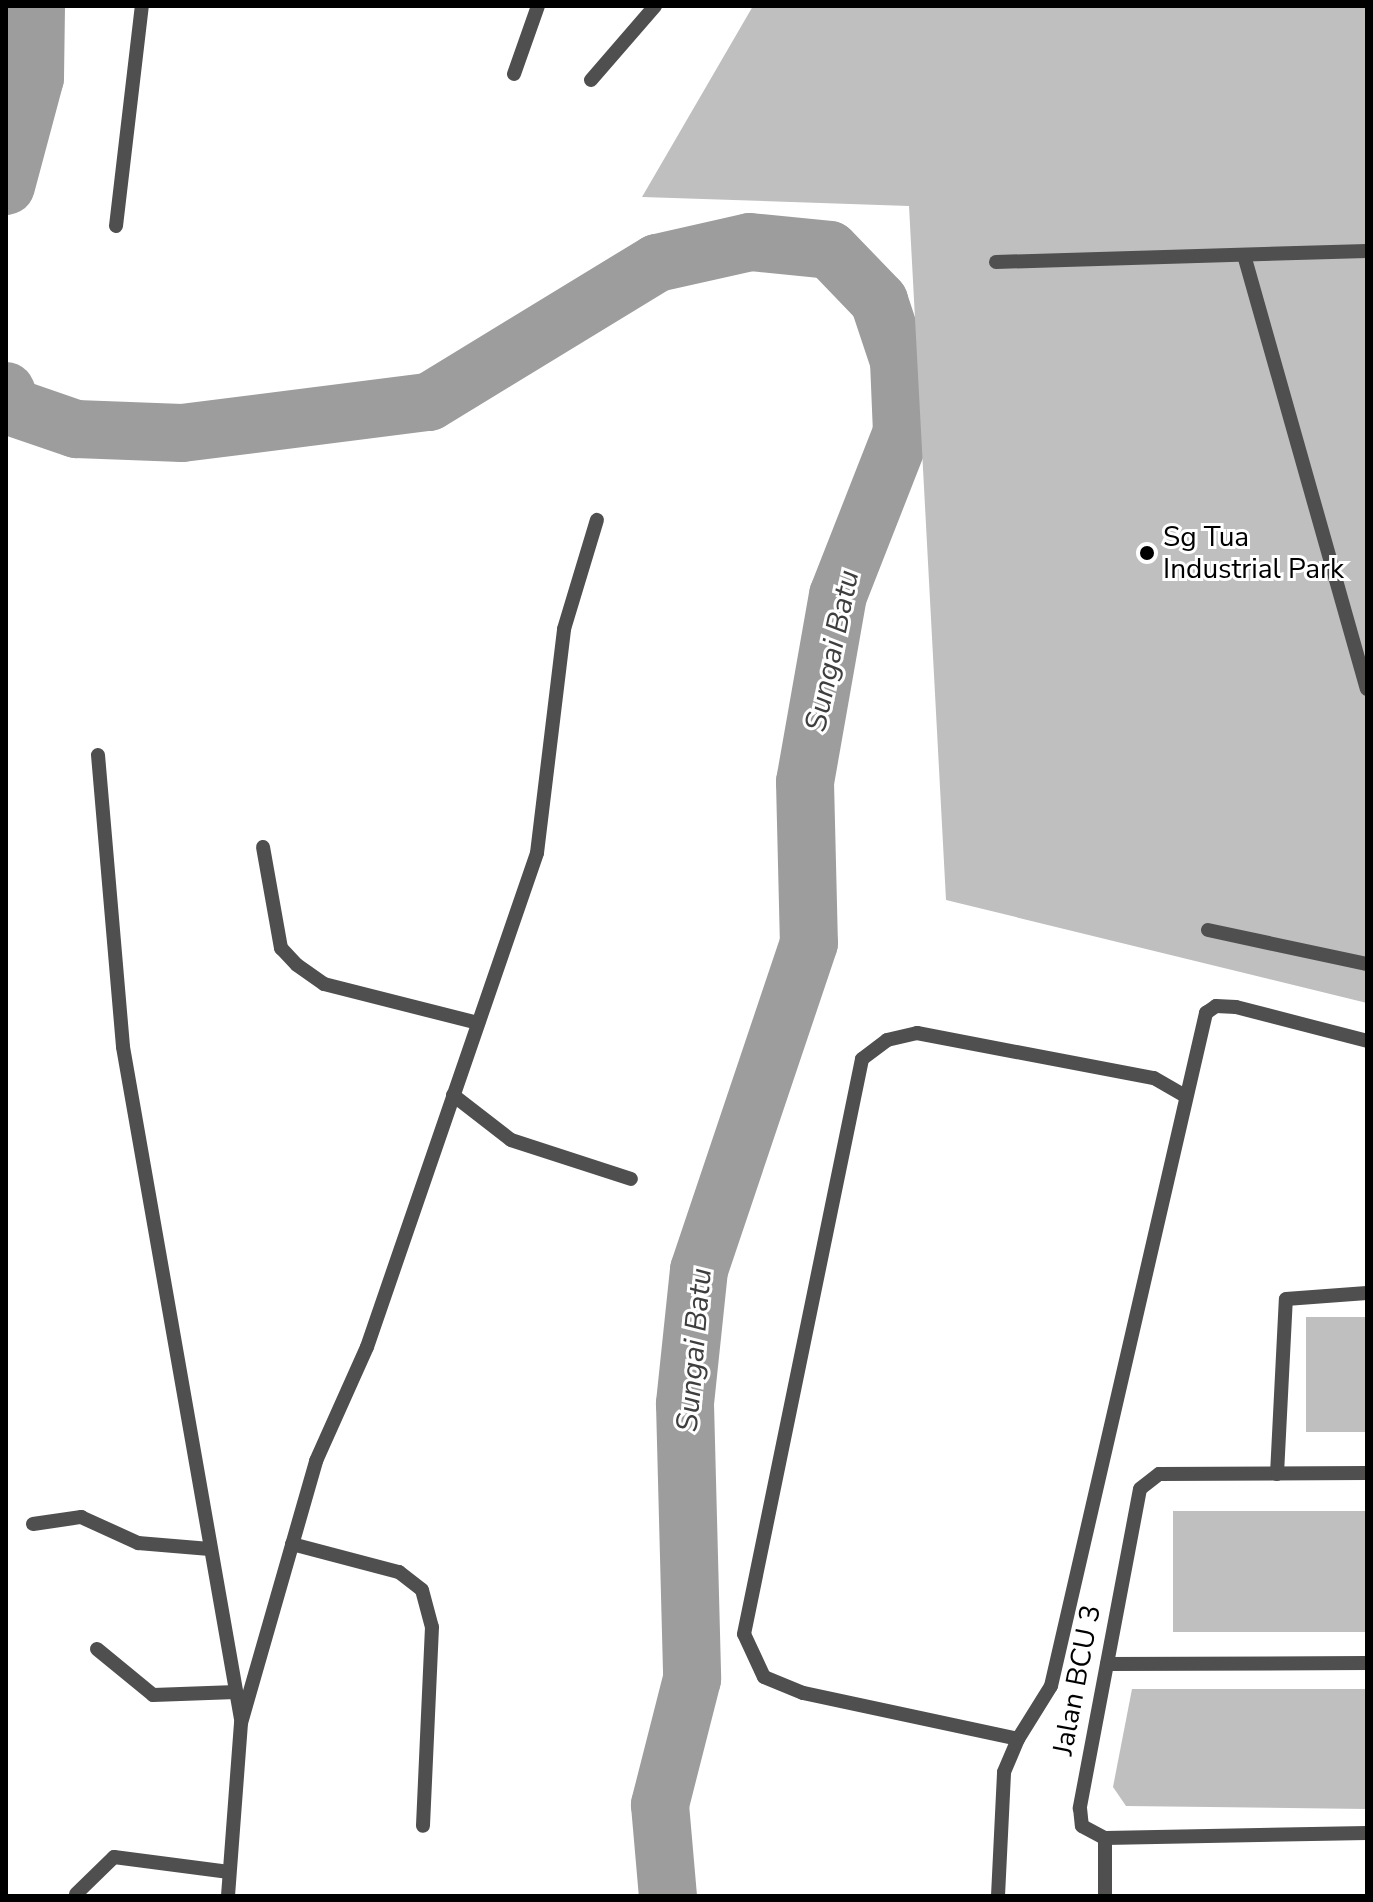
<!DOCTYPE html>
<html>
<head>
<meta charset="utf-8">
<style>
  body { margin:0 }
  #map { position:relative; width:1373px; height:1902px; overflow:hidden; background:#fff; font-family:"Nunito Sans",sans-serif }
  div>[style] { position:absolute }
  [style*='--x'] { left:calc(var(--x)*1px); top:calc(var(--y)*1px); width:calc(var(--w)*1px); rotate:calc(var(--a)*1deg) }
  .river>* { height:58px; margin:-29px; padding:0 29px; transform-origin:29px; border-radius:29px; background:#9d9d9d }
  .building>* { inset:0; background:#bfbfbf; transform-origin:0 0 }
  .lane>* { height:14px; margin:-7px; padding:0 7px; transform-origin:7px; border-radius:7px; background:#4f4f4f }
  .dots>* { width:22px; height:22px; translate:-50% -50%; box-sizing:border-box; border:4px solid #fff; border-radius:50% }
  span { translate:-50% -50%; white-space:nowrap; text-align:center; line-height:1.15; -webkit-text-stroke:6px #fff; paint-order:stroke }
  .poi-label { font-size:28px; color:#000 }
  .left { translate:0 -50%; text-align:left }
  .street-label { font-size:28px; color:#000 }
  .water-label { font-size:30px; color:#3e3e3e; font-style:italic }
  .frame { position:absolute; inset:0; border:8px solid #000; pointer-events:none }
</style>
</head>
<body>
<div id="map">
  <div class="river">
    <i style="--x:6;--y:186;--w:112;--a:-75"></i>
    <i style="--x:35;--y:78;--w:72;--a:-89.2"></i>
    <i style="--x:6;--y:391;--w:17;--a:69"></i>
    <i style="--x:12;--y:407;--w:68;--a:19"></i>
    <i style="--x:76;--y:429;--w:106;--a:2.2"></i>
    <i style="--x:182;--y:433;--w:249;--a:-7.2"></i>
    <i style="--x:429;--y:402;--w:267;--a:-31.4"></i>
    <i style="--x:657;--y:263;--w:95;--a:-12.7"></i>
    <i style="--x:750;--y:242;--w:80;--a:5.7"></i>
    <i style="--x:830;--y:250;--w:71;--a:46.1"></i>
    <i style="--x:879;--y:301;--w:63;--a:71.6"></i>
    <i style="--x:899;--y:361;--w:71;--a:87.6"></i>
    <i style="--x:902;--y:432;--w:175;--a:111.4"></i>
    <i style="--x:838;--y:595;--w:190;--a:100"></i>
    <i style="--x:805;--y:782;--w:161;--a:88.6"></i>
    <i style="--x:809;--y:943;--w:345;--a:108.6"></i>
    <i style="--x:699;--y:1270;--w:135;--a:96"></i>
    <i style="--x:685;--y:1404;--w:275;--a:88.5"></i>
    <i style="--x:692;--y:1679;--w:130;--a:104.3"></i>
    <i style="--x:660;--y:1805;--w:91;--a:85"></i>
  </div>
  <div class="building">
    <i style="clip-path:polygon(753px 6px,1367px 6px,1367px 1003px,946px 900px,909px 206px,642px 197px)"></i>
    <i style="left:1367px;top:1317px;width:115px;height:61px;rotate:90deg"></i>
    <i style="left:1367px;top:1511px;width:121px;height:194px;rotate:90deg"></i>
    <i style="clip-path:polygon(1132px 1689px,1367px 1689px,1367px 1809px,1126px 1806px,1113px 1787px)"></i>
  </div>
  <div class="lane">
    <i style="--x:514;--y:74;--w:72;--a:-70.6"></i>
    <i style="--x:591;--y:80;--w:98;--a:-49.1"></i>
    <i style="--x:116;--y:226;--w:222;--a:-83.3"></i>
    <i style="--x:1244;--y:255;--w:451;--a:74.2"></i>
    <i style="--x:996;--y:262;--w:371;--a:-1.7"></i>
    <i style="--x:98;--y:755;--w:293;--a:85.1"></i>
    <i style="--x:123;--y:1047;--w:682;--a:80.04"></i>
    <i style="--x:263;--y:847;--w:103;--a:79.9"></i>
    <i style="--x:281;--y:948;--w:23;--a:47"></i>
    <i style="--x:297;--y:965;--w:33;--a:35"></i>
    <i style="--x:324;--y:984;--w:159;--a:14.2"></i>
    <i style="--x:1208;--y:930;--w:163;--a:12.1"></i>
    <i style="--x:453;--y:1095;--w:73;--a:37.8"></i>
    <i style="--x:511;--y:1140;--w:126;--a:18"></i>
    <i style="--x:1367;--y:1473;--w:208;--a:179.7"></i>
    <i style="--x:1159;--y:1474;--w:24;--a:142"></i>
    <i style="--x:1140;--y:1489;--w:325;--a:100.7"></i>
    <i style="--x:1080;--y:1808;--w:18;--a:84"></i>
    <i style="--x:1082;--y:1826;--w:26;--a:28"></i>
    <i style="--x:1105;--y:1838;--w:262;--a:-1.1"></i>
    <i style="--x:1277;--y:1474;--w:175;--a:-87.1"></i>
    <i style="--x:1286;--y:1299;--w:81;--a:-4.2"></i>
    <i style="--x:33;--y:1524;--w:49;--a:-8.3"></i>
    <i style="--x:81;--y:1517;--w:63;--a:24.5"></i>
    <i style="--x:138;--y:1543;--w:72;--a:4.8"></i>
    <i style="--x:292;--y:1544;--w:111;--a:14.7"></i>
    <i style="--x:399;--y:1572;--w:29;--a:38"></i>
    <i style="--x:422;--y:1590;--w:38;--a:75"></i>
    <i style="--x:432;--y:1627;--w:199;--a:92.6"></i>
    <i style="--x:97;--y:1649;--w:72;--a:39.4"></i>
    <i style="--x:153;--y:1695;--w:83;--a:-2.1"></i>
    <i style="--x:1107;--y:1664;--w:260;--a:-0.2"></i>
    <i style="--x:1018;--y:1739;--w:220;--a:-167.9"></i>
    <i style="--x:803;--y:1693;--w:42;--a:-157.7"></i>
    <i style="--x:764;--y:1677;--w:47;--a:-114.9"></i>
    <i style="--x:744;--y:1634;--w:587;--a:-78.4"></i>
    <i style="--x:862;--y:1059;--w:31;--a:-37"></i>
    <i style="--x:887;--y:1040;--w:31;--a:-13"></i>
    <i style="--x:917;--y:1033;--w:241;--a:10.8"></i>
    <i style="--x:1154;--y:1078;--w:36;--a:30"></i>
    <i style="--x:76;--y:1894;--w:53;--a:-44.2"></i>
    <i style="--x:114;--y:1857;--w:116;--a:7.4"></i>
    <i style="--x:228;--y:1896;--w:173;--a:-85.7"></i>
    <i style="--x:241;--y:1723;--w:273;--a:-74"></i>
    <i style="--x:316;--y:1461;--w:125;--a:-65.9"></i>
    <i style="--x:367;--y:1347;--w:522;--a:-71.01"></i>
    <i style="--x:537;--y:853;--w:226;--a:-83.1"></i>
    <i style="--x:564;--y:629;--w:114;--a:-73.2"></i>
    <i style="--x:998;--y:1896;--w:124;--a:-87.2"></i>
    <i style="--x:1004;--y:1772;--w:36;--a:-67"></i>
    <i style="--x:1018;--y:1739;--w:62;--a:-58.1"></i>
    <i style="--x:1051;--y:1686;--w:691;--a:-77.03"></i>
    <i style="--x:1206;--y:1013;--w:12;--a:-35"></i>
    <i style="--x:1216;--y:1006;--w:20;--a:3"></i>
    <i style="--x:1236;--y:1007;--w:135;--a:14.5"></i>
    <i style="--x:1105;--y:1896;--w:58;--a:-90"></i>
  </div>
  <div class="dots">
    <i style="left:1147px;top:553px;background:#000"></i>
  </div>
  <div class="poi-label">
    <span class="left" style="left:1163px;top:553px">Sg Tua<br>Industrial Park</span>
  </div>
  <div class="street-label">
    <span style="left:1077px;top:1680px;rotate:-79deg">Jalan BCU 3</span>
  </div>
  <div class="water-label">
    <span style="left:833px;top:651px;rotate:-78deg">Sungai Batu</span>
    <span style="left:695px;top:1350px;rotate:-85deg">Sungai Batu</span>
  </div>
  <div class="frame"></div>
</div>
</body>
</html>
